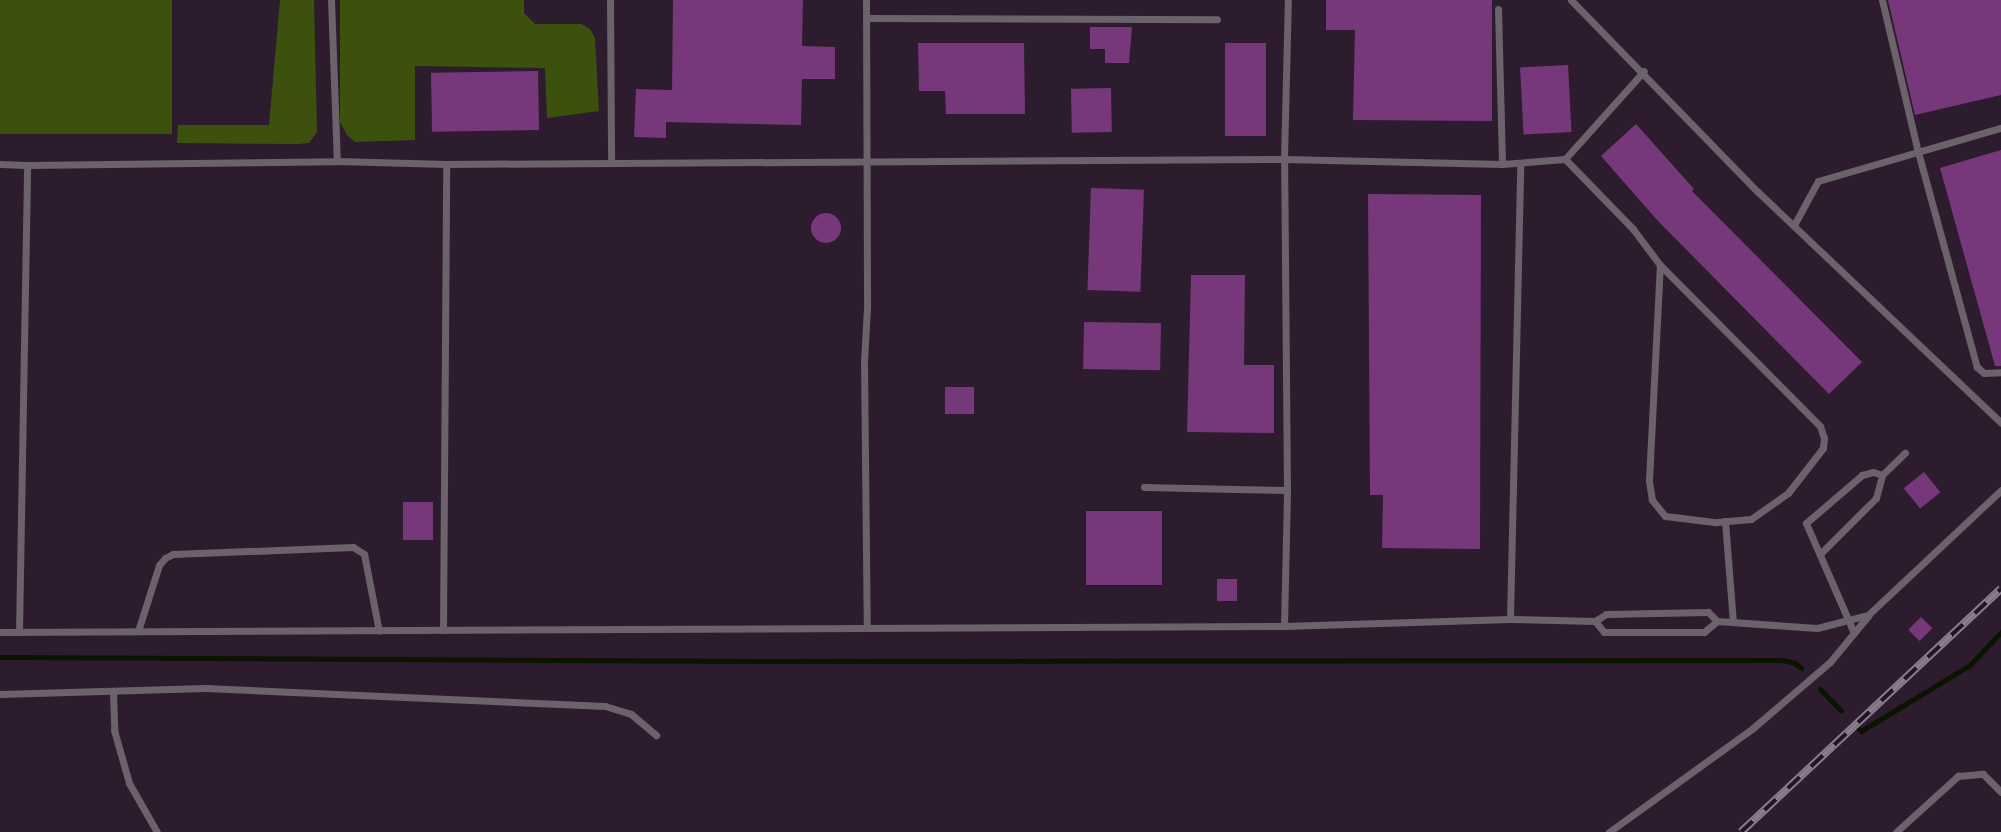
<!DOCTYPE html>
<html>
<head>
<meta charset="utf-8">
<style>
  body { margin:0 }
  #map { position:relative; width:2001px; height:832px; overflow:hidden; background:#2d1c2e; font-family:Georgia,serif }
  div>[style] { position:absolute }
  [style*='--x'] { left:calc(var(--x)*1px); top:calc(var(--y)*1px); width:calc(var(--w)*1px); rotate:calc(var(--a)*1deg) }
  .green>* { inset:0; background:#3b510d; transform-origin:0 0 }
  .stream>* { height:5px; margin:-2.5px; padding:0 2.5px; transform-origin:2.5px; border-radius:2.5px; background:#0a1400 }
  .building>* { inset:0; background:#76387b; transform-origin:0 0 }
  .round { border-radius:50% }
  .service>* { height:7px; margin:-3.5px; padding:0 3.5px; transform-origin:3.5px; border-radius:3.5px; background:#6b626b }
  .rail>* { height:8px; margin-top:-4px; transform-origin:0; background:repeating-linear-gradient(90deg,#231324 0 16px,#8b7c8b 0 32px); box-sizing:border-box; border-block:2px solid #8b7c8b }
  span { translate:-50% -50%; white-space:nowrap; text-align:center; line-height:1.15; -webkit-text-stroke:5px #231324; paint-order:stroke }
</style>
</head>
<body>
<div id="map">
  <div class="green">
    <i style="left:0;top:0;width:172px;height:134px"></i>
    <i style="clip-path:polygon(280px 0,314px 0,317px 132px,309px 143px,297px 144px,177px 143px,178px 125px,269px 125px)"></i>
    <i style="clip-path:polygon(340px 0,524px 0,524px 13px,535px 24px,581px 24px,590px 29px,595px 38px,599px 111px,547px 118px,545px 68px,415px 66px,415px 140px,355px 142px,347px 135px,340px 122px)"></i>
  </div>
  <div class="stream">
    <i style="--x:0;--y:657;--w:757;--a:0.3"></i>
    <i style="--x:757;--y:661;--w:1025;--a:-0.06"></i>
    <i style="--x:1782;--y:660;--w:13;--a:13"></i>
    <i style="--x:1795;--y:663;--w:8;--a:40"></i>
    <i style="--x:1820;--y:689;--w:30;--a:46"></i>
    <i style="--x:1857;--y:727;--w:6;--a:45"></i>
    <i style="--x:1861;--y:731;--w:127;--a:-31.2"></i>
    <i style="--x:1970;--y:665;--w:45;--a:-46.8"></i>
  </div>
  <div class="building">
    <i style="clip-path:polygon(673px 0,803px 0,802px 46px,835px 47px,835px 79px,802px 79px,801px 125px,666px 122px,666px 138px,634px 137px,636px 89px,672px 90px)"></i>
    <i style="clip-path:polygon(1326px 0,1492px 0,1492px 121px,1353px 120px,1355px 30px,1326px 30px)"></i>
    <i style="clip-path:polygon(1888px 0,2001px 0,2001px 95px,1915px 115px)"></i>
    <i style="clip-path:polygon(1090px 27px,1132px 27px,1129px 63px,1105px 63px,1105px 49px,1090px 49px)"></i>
    <i style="clip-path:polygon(918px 43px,1024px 43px,1025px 114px,946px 114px,945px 91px,919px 91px)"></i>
    <i style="left:1225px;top:43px;width:41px;height:93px"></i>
    <i style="left:1568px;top:65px;width:67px;height:48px;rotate:87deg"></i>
    <i style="left:538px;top:71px;width:59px;height:107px;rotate:89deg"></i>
    <i style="left:1111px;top:88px;width:44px;height:40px;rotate:89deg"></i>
    <i style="clip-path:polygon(1636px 124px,1694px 189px,1692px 191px,1862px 362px,1829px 394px,1658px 221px,1601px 156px)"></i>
    <i style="clip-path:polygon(2001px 150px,2001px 366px,1995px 366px,1940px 168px)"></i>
    <i style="left:1091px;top:188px;width:53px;height:102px;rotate:2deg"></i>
    <i style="clip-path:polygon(1368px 194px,1481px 195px,1480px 549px,1382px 548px,1383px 495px,1370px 495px)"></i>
    <i class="round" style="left:811px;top:213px;width:30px;height:30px"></i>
    <i style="clip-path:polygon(1191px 275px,1245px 275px,1244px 365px,1274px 365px,1274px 433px,1187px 432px)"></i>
    <i style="left:1084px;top:322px;width:77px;height:47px;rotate:1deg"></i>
    <i style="left:945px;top:387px;width:29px;height:27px"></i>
    <i style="left:1924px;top:472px;width:26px;height:26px;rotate:51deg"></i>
    <i style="left:403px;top:502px;width:30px;height:38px"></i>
    <i style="left:1086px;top:511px;width:76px;height:74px"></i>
    <i style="left:1217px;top:579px;width:20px;height:22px"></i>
    <i style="left:1921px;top:617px;width:16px;height:18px;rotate:45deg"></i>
  </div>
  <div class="service">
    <i style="--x:331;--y:0;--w:161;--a:87.9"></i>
    <i style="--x:610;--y:0;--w:161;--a:89.6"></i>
    <i style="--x:866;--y:0;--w:308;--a:89.8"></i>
    <i style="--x:867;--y:308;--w:53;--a:93.2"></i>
    <i style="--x:864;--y:361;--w:265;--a:89.4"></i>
    <i style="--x:1571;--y:0;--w:268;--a:45.8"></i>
    <i style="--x:1758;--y:192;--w:335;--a:43.5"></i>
    <i style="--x:1882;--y:0;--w:156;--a:76.7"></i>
    <i style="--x:1918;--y:152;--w:223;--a:74.7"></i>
    <i style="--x:1977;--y:367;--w:9;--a:41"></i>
    <i style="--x:1984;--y:373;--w:17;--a:-3"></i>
    <i style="--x:1498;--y:9;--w:155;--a:88.5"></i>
    <i style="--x:866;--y:18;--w:351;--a:0.2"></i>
    <i style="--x:1565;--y:159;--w:118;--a:-48.1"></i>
    <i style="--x:0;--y:164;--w:27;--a:2"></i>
    <i style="--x:1794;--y:225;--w:50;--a:-61.4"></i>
    <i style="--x:1818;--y:181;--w:191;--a:-16.2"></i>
    <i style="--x:1144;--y:487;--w:143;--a:1.2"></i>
    <i style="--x:1725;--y:521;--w:101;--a:85.5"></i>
    <i style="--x:1820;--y:554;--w:79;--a:-45"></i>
    <i style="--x:1876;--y:498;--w:24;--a:-75"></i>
    <i style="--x:1882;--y:475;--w:32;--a:-44"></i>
    <i style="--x:1510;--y:619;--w:455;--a:-88.7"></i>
    <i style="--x:1595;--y:621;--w:14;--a:51"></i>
    <i style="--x:1604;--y:632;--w:100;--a:0"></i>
    <i style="--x:1704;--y:632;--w:17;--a:-40"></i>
    <i style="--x:1284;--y:626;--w:136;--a:-88.7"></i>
    <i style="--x:1287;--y:490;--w:331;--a:-90.5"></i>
    <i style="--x:1284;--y:159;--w:218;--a:1.3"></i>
    <i style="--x:1502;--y:164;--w:63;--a:-4.5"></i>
    <i style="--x:1565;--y:159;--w:98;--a:45.8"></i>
    <i style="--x:1633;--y:229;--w:45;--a:53.1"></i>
    <i style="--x:1660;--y:265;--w:227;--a:45.2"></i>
    <i style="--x:1820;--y:426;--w:13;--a:72"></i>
    <i style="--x:1824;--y:438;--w:10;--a:96"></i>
    <i style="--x:1823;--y:448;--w:57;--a:127.9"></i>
    <i style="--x:1788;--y:493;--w:45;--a:144.9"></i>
    <i style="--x:1751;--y:519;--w:37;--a:175"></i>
    <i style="--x:1714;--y:522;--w:49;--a:-173"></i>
    <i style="--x:1665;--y:516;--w:21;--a:-129"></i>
    <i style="--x:1652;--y:500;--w:20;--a:-99"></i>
    <i style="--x:1649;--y:480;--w:215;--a:-87.1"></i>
    <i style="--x:443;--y:630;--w:466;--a:-89.6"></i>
    <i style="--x:138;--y:631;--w:69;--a:-72.3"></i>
    <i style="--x:159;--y:565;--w:9;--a:-49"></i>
    <i style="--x:165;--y:558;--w:9;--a:-27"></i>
    <i style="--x:173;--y:554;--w:180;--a:-2.2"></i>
    <i style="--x:353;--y:547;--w:13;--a:32"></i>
    <i style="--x:364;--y:554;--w:78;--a:79"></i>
    <i style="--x:0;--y:632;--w:1284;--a:-0.27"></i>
    <i style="--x:1284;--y:626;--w:226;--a:-1.8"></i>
    <i style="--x:1510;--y:619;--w:85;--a:1.3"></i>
    <i style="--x:1595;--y:621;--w:13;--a:-32"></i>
    <i style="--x:1606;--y:614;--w:102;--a:-1.1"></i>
    <i style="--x:1708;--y:612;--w:13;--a:45"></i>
    <i style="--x:1717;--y:621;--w:100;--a:4"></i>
    <i style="--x:1817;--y:628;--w:53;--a:-14.3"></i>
    <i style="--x:1868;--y:615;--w:183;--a:-43.2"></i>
    <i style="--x:19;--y:632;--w:467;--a:-89"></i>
    <i style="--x:27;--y:165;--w:310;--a:-0.7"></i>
    <i style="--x:337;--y:161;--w:109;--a:1.6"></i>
    <i style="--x:446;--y:164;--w:838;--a:-0.34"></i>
    <i style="--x:1284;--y:159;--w:159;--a:-88.6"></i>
    <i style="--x:1854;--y:633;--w:120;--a:-113.6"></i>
    <i style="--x:1806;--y:523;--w:74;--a:-40.6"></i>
    <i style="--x:1862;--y:475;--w:11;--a:-15"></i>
    <i style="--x:1873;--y:472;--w:9;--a:18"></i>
    <i style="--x:113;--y:692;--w:38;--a:88"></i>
    <i style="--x:114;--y:730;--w:55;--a:74.2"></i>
    <i style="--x:129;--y:783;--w:56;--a:60.3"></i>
    <i style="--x:0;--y:694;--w:206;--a:-1.7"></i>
    <i style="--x:206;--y:688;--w:399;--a:2.6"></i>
    <i style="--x:605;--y:706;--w:27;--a:17"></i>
    <i style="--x:631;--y:714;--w:33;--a:40"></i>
    <i style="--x:1609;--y:832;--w:178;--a:-35.8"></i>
    <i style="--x:1753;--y:728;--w:101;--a:-40.6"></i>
    <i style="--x:1830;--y:662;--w:60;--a:-50.4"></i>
    <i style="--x:1896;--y:832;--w:84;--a:-42.1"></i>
    <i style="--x:1958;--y:776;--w:25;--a:-5"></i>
    <i style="--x:1983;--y:774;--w:25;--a:45"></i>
  </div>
  <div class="rail">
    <i style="--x:1741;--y:832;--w:356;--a:-43.1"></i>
  </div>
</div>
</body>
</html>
